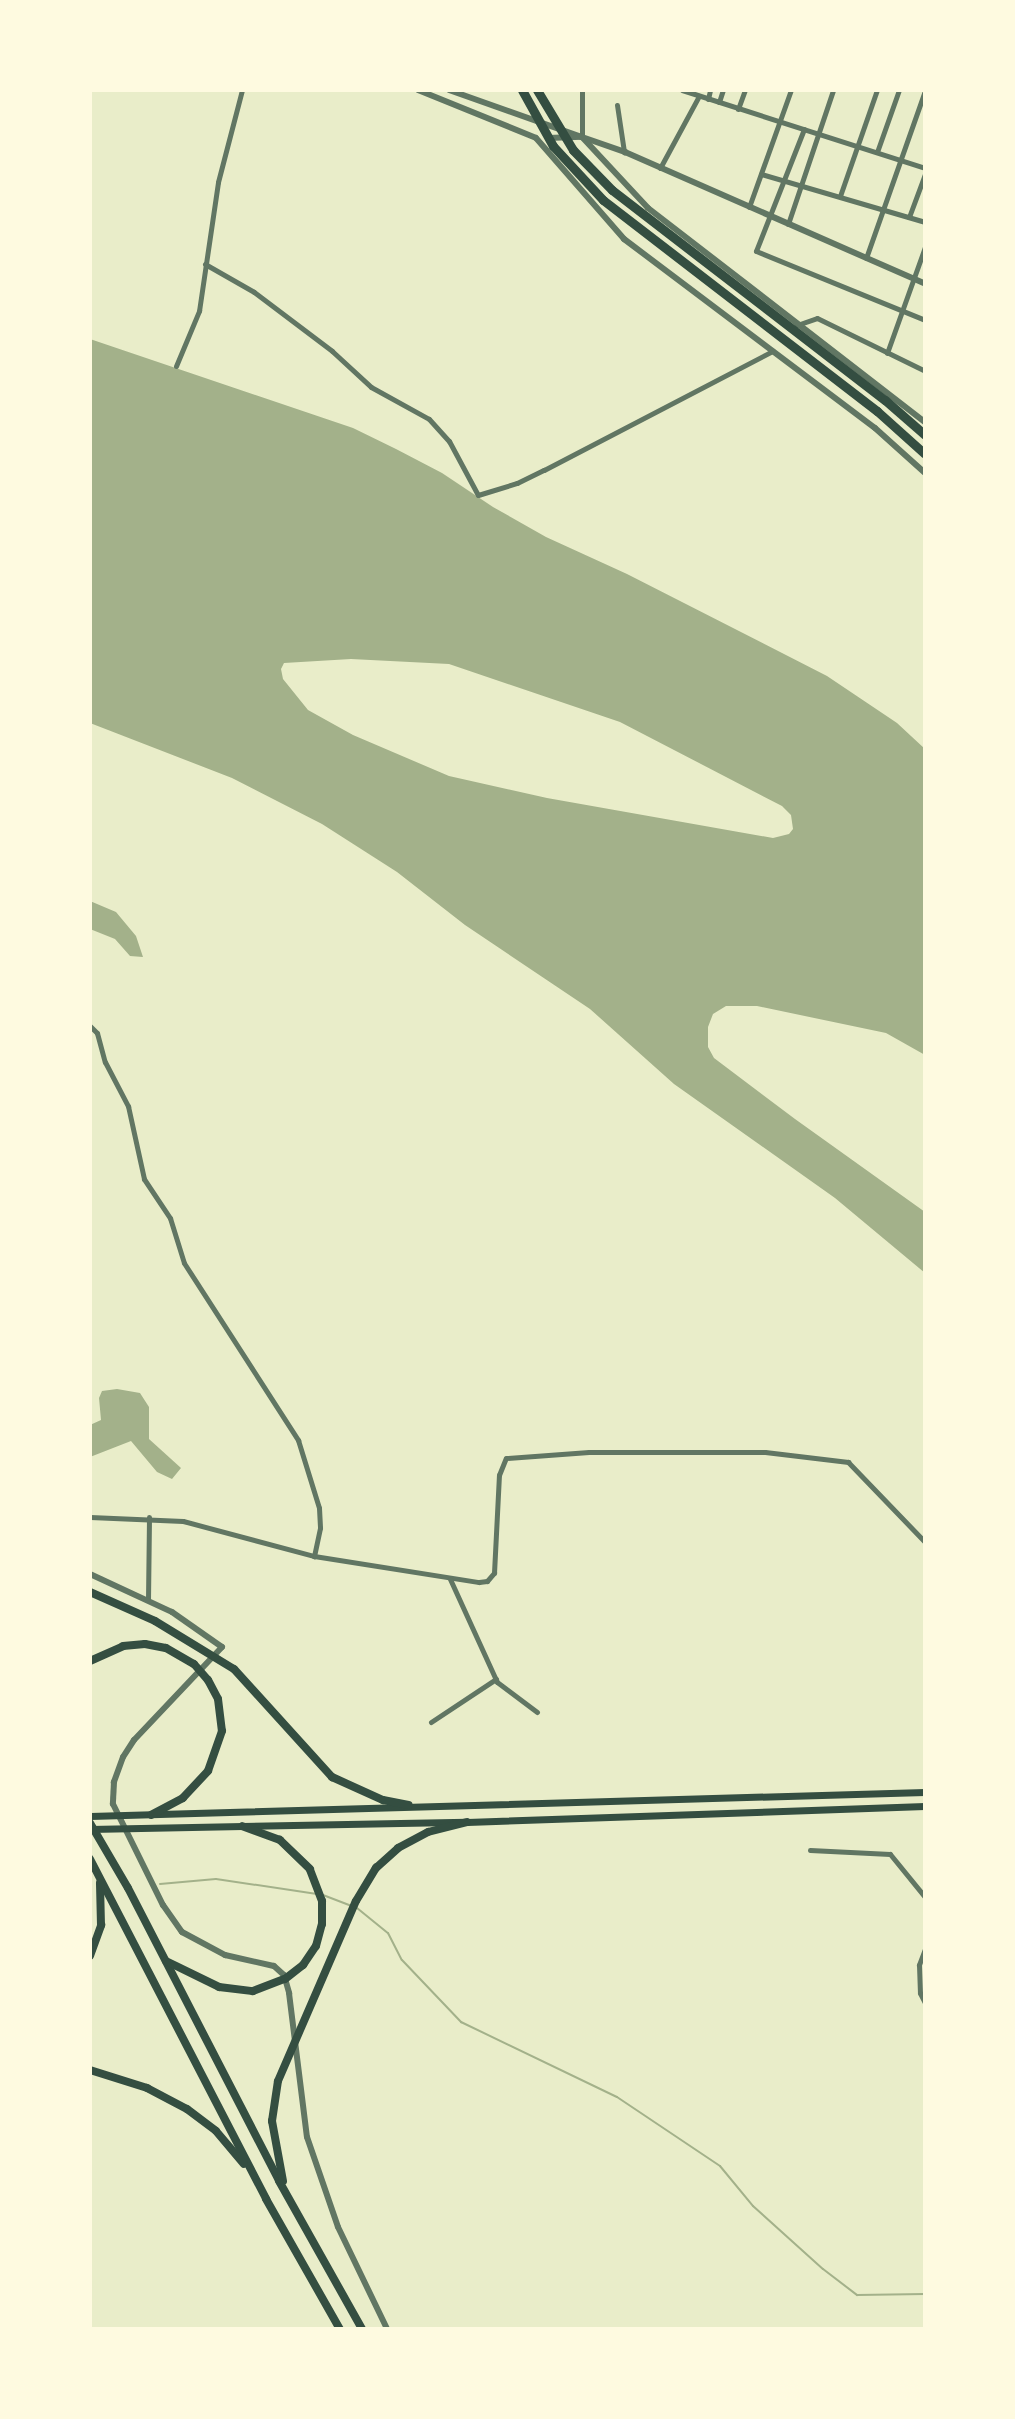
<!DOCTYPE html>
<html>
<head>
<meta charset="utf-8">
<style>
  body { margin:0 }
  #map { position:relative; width:1015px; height:2419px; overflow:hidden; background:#e9edc9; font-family:"PT Sans Narrow",sans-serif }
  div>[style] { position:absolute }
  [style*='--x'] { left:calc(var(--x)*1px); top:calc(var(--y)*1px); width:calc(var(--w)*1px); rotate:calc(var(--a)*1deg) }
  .water>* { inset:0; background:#a3b18a }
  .stream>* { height:2px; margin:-1px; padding:0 1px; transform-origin:1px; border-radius:1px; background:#a3b18a }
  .minor>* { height:5px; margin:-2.5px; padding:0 2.5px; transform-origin:2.5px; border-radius:2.5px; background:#617663 }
  .tertiary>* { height:6px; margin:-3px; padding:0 3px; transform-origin:3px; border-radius:3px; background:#617663 }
  .secondary>* { height:7px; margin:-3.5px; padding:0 3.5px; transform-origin:3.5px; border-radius:3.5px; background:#344e41 }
  .trunk>* { height:8px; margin:-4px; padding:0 4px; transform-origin:4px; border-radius:4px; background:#344e41 }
  .motorway>* { height:9px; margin:-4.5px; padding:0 4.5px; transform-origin:4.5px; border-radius:4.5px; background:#344e41 }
  span { translate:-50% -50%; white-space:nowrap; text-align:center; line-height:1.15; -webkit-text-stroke:6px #fefae0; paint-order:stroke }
  .frame { position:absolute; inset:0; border:92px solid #fefae0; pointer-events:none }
</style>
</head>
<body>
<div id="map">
  <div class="water">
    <i style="clip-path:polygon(evenodd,90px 339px,353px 428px,396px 449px,442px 473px,493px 507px,546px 537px,627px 574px,827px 676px,897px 723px,925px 749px,925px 1055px,886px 1033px,757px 1006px,726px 1006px,713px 1014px,708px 1027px,708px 1047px,714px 1058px,795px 1119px,925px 1212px,925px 1273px,835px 1198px,674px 1084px,590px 1009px,465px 925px,397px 872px,322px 824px,232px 778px,90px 723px,90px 339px,351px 659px,449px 664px,620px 722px,782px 806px,791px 815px,793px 829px,789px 834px,773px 838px,547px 798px,449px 776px,353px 735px,308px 710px,283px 679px,281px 669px,284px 663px,351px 659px)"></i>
    <i style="clip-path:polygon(90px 901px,116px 912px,136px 936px,143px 957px,130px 956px,115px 939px,90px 929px)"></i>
    <i style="clip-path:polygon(117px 1389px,140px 1393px,149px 1407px,149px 1439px,181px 1468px,172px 1479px,157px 1472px,131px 1441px,90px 1457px,90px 1425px,101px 1420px,99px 1398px,102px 1391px)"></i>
  </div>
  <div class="stream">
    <i style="--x:160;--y:1884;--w:56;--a:-5.1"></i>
    <i style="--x:216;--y:1879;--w:102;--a:8.4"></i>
    <i style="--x:323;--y:1895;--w:30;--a:21"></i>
    <i style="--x:357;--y:1908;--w:40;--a:39"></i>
    <i style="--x:388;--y:1933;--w:30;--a:63"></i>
    <i style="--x:402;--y:1960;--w:86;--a:46.4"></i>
    <i style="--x:461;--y:2022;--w:173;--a:25.7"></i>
    <i style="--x:617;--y:2097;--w:124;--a:33.8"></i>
    <i style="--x:720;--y:2166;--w:52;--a:50.5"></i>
    <i style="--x:753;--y:2206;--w:94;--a:42"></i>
    <i style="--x:823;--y:2269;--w:43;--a:37.4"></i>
    <i style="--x:857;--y:2295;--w:68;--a:-0.8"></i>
  </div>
  <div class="minor">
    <i style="--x:582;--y:90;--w:47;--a:90"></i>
    <i style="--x:682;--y:90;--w:255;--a:17.8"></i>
    <i style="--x:708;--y:99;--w:9;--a:-77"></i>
    <i style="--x:719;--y:102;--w:13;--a:-72"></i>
    <i style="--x:617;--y:105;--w:48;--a:81.5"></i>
    <i style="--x:738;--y:109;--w:20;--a:-70"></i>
    <i style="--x:804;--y:129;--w:131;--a:111.5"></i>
    <i style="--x:756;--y:251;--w:183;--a:22.2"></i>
    <i style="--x:877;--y:152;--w:66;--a:-70.5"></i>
    <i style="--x:660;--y:168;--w:82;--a:-61.6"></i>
    <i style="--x:761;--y:174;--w:171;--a:16.3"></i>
    <i style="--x:840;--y:196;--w:112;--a:-70.8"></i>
    <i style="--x:749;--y:207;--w:124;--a:-70.3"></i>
    <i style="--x:909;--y:217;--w:46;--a:-69.6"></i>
    <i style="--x:788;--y:224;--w:141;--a:-71.4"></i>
    <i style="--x:866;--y:258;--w:178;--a:-70.6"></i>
    <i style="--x:205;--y:264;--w:56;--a:29.7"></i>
    <i style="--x:254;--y:292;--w:98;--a:37.1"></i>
    <i style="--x:332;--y:351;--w:53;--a:42.7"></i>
    <i style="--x:371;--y:387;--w:66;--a:28.9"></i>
    <i style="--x:429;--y:419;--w:30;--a:48"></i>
    <i style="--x:449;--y:441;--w:61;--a:61.8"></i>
    <i style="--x:478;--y:495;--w:41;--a:-17.1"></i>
    <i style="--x:517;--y:483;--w:30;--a:-26"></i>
    <i style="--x:544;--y:470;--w:258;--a:-27.5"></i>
    <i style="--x:797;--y:325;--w:21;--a:-19"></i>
    <i style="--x:817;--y:318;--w:120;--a:26.1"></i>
    <i style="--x:887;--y:353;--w:113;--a:-70.3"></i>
    <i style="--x:176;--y:366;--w:60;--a:-67.3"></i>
    <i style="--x:199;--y:311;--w:130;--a:-81.6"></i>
    <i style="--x:218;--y:182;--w:95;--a:-75.4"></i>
    <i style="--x:90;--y:1026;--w:10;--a:45"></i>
    <i style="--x:97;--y:1033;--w:30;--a:75"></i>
    <i style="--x:105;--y:1062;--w:50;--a:62.4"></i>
    <i style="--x:128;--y:1106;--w:75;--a:77.6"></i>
    <i style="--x:144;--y:1179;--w:47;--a:56.3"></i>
    <i style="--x:170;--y:1218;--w:47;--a:72.7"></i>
    <i style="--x:184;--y:1263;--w:211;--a:57.2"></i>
    <i style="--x:298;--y:1440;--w:71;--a:72.8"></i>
    <i style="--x:319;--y:1508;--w:20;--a:87"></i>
    <i style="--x:320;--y:1528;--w:29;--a:102"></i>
    <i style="--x:90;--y:1517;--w:93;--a:2.5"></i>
    <i style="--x:183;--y:1521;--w:136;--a:15"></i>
    <i style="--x:314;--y:1556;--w:167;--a:9"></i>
    <i style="--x:479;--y:1582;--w:8;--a:-7"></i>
    <i style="--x:487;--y:1581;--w:11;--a:-49"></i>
    <i style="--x:494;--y:1573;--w:98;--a:-87.1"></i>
    <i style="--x:499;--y:1475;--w:18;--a:-68"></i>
    <i style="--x:506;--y:1458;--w:83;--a:-4.1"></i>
    <i style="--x:589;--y:1452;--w:176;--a:0"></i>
    <i style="--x:765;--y:1452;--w:84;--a:6.9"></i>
    <i style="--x:848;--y:1462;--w:111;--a:46.1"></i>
    <i style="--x:450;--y:1579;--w:113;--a:65.5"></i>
    <i style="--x:497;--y:1682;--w:50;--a:36.9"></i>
    <i style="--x:148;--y:1600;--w:83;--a:-89.3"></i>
    <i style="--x:431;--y:1722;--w:78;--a:-33.5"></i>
    <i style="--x:810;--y:1850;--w:80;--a:2.9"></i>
    <i style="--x:890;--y:1854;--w:55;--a:50.9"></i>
    <i style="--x:925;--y:1908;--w:11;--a:90"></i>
    <i style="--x:925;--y:1949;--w:17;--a:111"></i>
    <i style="--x:919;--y:1965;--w:28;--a:88"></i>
    <i style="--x:920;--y:1993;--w:11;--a:63"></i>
  </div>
  <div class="tertiary">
    <i style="--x:418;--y:90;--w:127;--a:22.1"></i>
    <i style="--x:536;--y:138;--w:134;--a:48.9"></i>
    <i style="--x:624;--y:239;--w:314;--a:37"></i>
    <i style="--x:875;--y:428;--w:67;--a:42"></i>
    <i style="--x:449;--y:90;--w:141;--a:19.5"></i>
    <i style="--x:582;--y:137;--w:97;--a:47.1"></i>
    <i style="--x:648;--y:208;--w:350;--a:37.7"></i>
    <i style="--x:548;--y:138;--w:34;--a:-2"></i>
    <i style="--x:582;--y:137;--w:46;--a:19.2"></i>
    <i style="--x:625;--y:152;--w:328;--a:23.7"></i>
    <i style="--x:90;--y:1574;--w:90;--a:24.9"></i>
    <i style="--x:172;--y:1612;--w:61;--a:35"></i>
    <i style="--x:222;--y:1647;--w:128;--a:133.4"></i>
    <i style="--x:134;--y:1740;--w:20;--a:123"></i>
    <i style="--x:123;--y:1757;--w:27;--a:110"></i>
    <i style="--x:114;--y:1782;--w:22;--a:93"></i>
    <i style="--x:113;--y:1804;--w:113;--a:63.7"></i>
    <i style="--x:163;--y:1905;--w:33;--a:55"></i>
    <i style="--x:182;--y:1932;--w:49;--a:28.1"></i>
    <i style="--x:225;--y:1955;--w:50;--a:12.7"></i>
    <i style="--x:274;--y:1966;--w:13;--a:42"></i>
    <i style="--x:284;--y:1975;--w:19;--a:74"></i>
    <i style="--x:289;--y:1993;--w:145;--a:82.9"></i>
    <i style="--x:307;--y:2137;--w:95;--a:71"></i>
    <i style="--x:338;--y:2227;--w:113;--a:64.3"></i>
  </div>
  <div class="secondary">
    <i style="--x:90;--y:1816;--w:835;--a:-1.65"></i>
    <i style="--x:90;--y:1829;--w:377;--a:-1.1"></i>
    <i style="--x:467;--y:1822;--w:458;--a:-2"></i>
  </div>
  <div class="trunk">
    <i style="--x:90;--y:1592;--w:71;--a:24"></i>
    <i style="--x:155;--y:1621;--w:92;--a:31.3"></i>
    <i style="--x:234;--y:1669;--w:146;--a:47.8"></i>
    <i style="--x:332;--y:1777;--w:56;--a:24.3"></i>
    <i style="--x:383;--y:1800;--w:26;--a:11"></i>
    <i style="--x:90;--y:1661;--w:36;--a:-24"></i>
    <i style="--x:123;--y:1646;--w:22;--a:-5"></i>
    <i style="--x:145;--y:1644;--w:21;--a:11"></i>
    <i style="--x:166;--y:1648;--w:32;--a:30"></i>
    <i style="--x:194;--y:1664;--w:21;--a:49"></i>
    <i style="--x:208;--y:1680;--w:21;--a:62"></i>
    <i style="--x:218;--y:1699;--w:32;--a:83"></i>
    <i style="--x:222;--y:1731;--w:42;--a:109.3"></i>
    <i style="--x:208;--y:1771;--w:37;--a:133"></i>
    <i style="--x:183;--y:1798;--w:36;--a:152"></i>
    <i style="--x:90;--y:1823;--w:75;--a:59.7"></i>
    <i style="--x:128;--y:1888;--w:330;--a:62.7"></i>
    <i style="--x:279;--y:2181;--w:170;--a:60.7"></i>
    <i style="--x:90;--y:1859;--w:383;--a:62.6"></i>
    <i style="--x:266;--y:2199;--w:150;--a:60.4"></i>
    <i style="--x:90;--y:1956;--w:33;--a:-70"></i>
    <i style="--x:101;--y:1925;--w:42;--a:-91.4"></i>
    <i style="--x:166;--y:1961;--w:59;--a:26.1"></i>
    <i style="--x:219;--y:1987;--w:34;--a:7"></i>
    <i style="--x:253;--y:1991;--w:34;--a:-21"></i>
    <i style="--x:285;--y:1979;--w:23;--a:-38"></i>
    <i style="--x:303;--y:1965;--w:23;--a:-56"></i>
    <i style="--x:316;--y:1946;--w:23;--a:-75"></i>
    <i style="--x:322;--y:1924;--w:23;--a:-90"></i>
    <i style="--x:322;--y:1901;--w:34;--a:-111"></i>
    <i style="--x:310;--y:1869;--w:42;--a:-136"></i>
    <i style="--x:280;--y:1840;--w:40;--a:-159.8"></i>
    <i style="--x:90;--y:2070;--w:60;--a:17.5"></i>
    <i style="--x:147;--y:2088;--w:45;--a:27.7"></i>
    <i style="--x:187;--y:2109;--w:36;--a:37"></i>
    <i style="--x:216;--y:2131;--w:43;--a:49.7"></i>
    <i style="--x:283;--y:2181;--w:61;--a:-100.4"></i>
    <i style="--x:272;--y:2121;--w:40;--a:-81.5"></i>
    <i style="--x:278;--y:2081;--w:196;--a:-66.6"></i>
    <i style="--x:356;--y:1901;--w:39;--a:-59"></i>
    <i style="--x:376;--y:1868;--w:30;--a:-42"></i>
    <i style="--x:398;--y:1848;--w:34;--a:-28"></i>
    <i style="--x:428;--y:1832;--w:40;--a:-14.4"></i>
  </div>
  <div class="motorway">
    <i style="--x:522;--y:90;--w:64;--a:61"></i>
    <i style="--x:553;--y:146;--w:74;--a:47.2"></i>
    <i style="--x:603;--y:200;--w:346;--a:37.6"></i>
    <i style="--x:877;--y:411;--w:64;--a:41.9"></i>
    <i style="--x:537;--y:90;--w:70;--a:59"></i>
    <i style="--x:573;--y:150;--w:56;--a:45.7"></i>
    <i style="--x:612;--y:190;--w:344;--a:37.6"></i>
    <i style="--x:885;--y:400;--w:53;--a:41.2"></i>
  </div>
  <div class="frame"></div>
</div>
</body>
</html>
